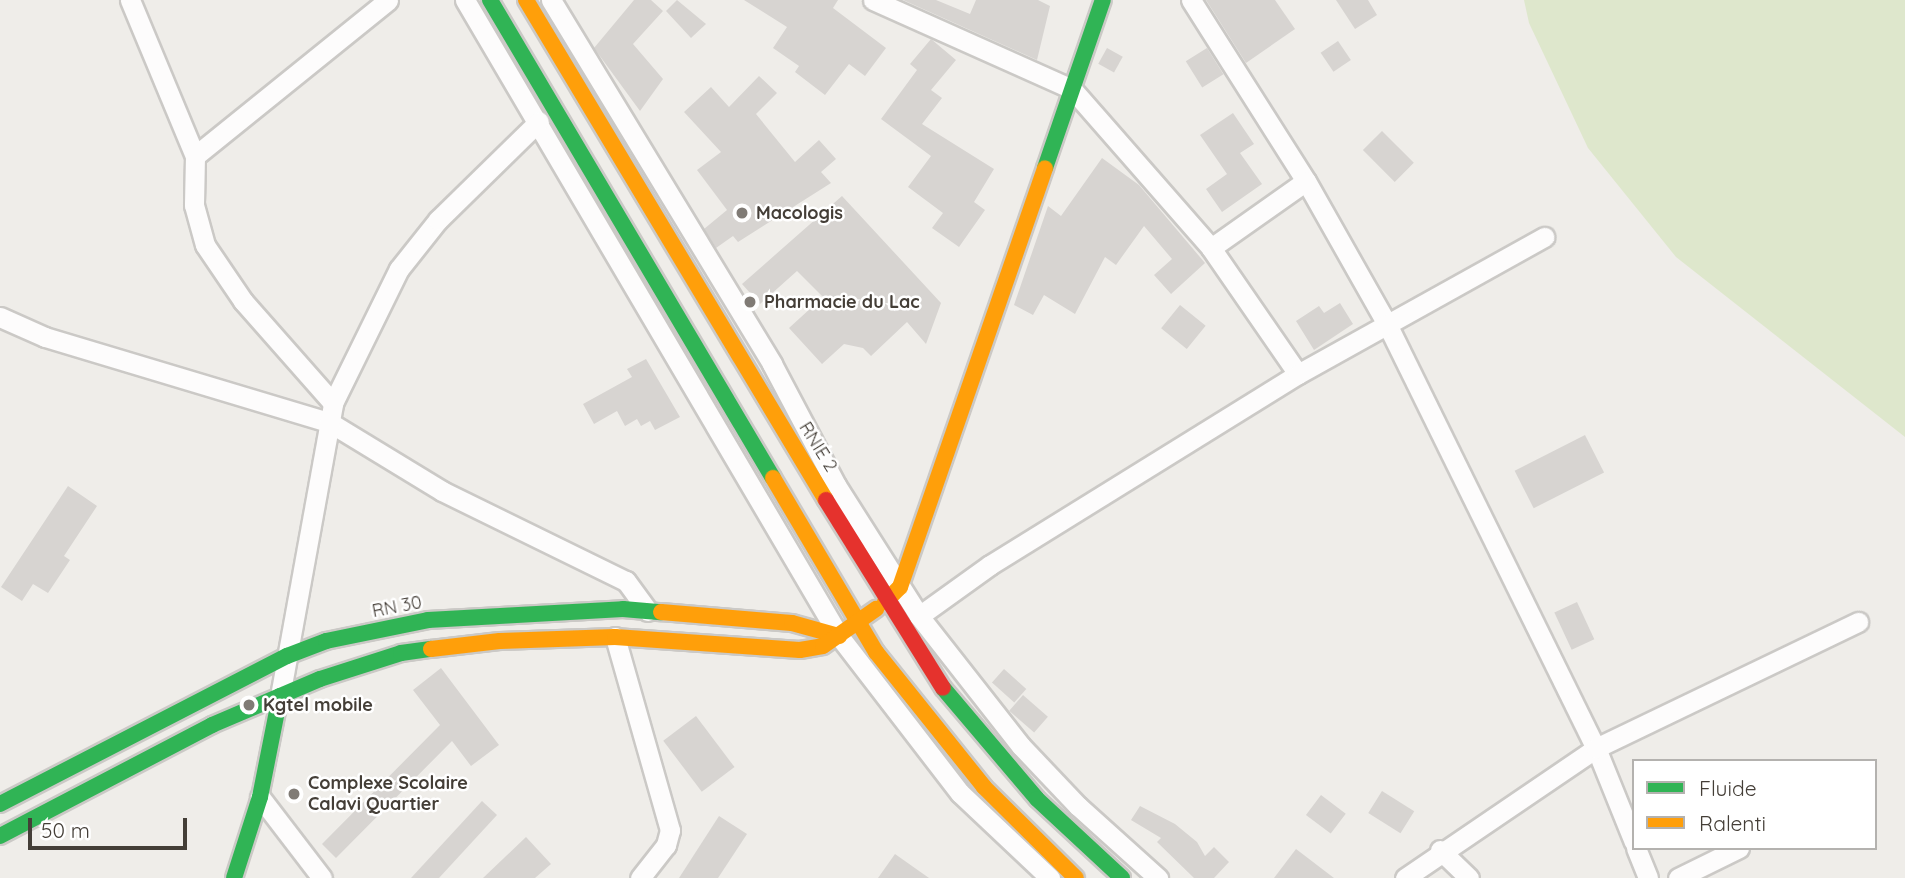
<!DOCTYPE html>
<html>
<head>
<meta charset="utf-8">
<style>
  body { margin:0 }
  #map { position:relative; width:1905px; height:878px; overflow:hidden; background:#efede9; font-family:Quicksand,sans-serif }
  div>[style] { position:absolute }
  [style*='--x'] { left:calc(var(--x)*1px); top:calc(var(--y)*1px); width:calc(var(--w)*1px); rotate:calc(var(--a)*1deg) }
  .green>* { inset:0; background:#dee7cc }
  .building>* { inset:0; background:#d7d4d1; transform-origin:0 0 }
  .roads { filter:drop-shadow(2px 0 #cbc9c6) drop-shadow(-2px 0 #cbc9c6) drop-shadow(0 2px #cbc9c6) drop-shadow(0 -2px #cbc9c6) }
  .street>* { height:19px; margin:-9.5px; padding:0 9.5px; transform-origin:9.5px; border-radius:9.5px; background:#fdfcfc }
  .fast>* { height:16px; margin:-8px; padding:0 8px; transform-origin:8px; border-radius:8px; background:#30b455 }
  .slow>* { height:16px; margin:-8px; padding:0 8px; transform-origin:8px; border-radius:8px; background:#ff9f0a }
  .jam>* { height:16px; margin:-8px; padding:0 8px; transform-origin:8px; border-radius:8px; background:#e5322d }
  .dots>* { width:19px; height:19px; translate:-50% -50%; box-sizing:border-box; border:4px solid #fff; border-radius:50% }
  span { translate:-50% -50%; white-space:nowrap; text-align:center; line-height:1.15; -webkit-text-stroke:5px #fff; paint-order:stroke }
  .poi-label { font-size:18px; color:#443e37; font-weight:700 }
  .left { translate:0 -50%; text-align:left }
  .street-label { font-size:18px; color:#443e37 }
  .legend { position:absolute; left:1632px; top:759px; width:245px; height:91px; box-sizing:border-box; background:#fff; border:2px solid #b4b2af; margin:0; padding:9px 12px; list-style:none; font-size:21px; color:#443e37 }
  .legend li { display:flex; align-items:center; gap:14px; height:35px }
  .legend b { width:35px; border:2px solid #b4b2af }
  .scale { position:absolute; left:28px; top:818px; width:159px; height:32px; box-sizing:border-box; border:4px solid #443e37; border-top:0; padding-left:9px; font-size:21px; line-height:24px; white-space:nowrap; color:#443e37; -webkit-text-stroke:5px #fff; paint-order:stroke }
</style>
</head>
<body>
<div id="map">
  <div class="green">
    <i style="clip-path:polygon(1524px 0,1905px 0,1905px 437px,1676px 257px,1588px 148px,1529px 23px)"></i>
  </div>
  <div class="building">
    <i style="clip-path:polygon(634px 0,651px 0,663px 11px,633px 44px,663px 79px,640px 111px,594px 48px)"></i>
    <i style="clip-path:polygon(677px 0,706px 24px,691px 38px,666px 11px)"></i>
    <i style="clip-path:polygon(744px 0,838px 0,833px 8px,886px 48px,865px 76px,849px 64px,825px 95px,795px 72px,799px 66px,773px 48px,787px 27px)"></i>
    <i style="clip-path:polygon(903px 0,936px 0,970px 14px,976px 0,1038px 0,1050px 6px,1037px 60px)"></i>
    <i style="clip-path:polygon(1206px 0,1275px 0,1295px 29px,1246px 63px)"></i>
    <i style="clip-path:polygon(1336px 0,1368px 0,1377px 15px,1355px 29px)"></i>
    <i style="clip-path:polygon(931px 39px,956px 60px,931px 90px,942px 98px,922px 124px,994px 169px,974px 202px,985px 210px,959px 247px,932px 228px,943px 213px,908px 187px,931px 156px,881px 119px,917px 70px,910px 64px)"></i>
    <i style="left:1338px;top:41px;width:23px;height:21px;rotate:56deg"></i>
    <i style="left:1107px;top:48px;width:18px;height:18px;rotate:29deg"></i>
    <i style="left:1207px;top:48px;width:31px;height:25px;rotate:58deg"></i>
    <i style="clip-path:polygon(759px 76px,777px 93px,756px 114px,795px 162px,819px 140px,836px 159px,821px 172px,831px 183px,738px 242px,733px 236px,716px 248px,704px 229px,727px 210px,697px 170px,721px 152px,684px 112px,711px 87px,729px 107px)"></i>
    <i style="clip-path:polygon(1233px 113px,1254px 144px,1240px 153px,1262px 184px,1222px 212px,1206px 189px,1227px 174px,1200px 135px)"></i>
    <i style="left:1382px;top:131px;width:45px;height:27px;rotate:45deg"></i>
    <i style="clip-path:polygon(1102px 158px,1139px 185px,1205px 263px,1171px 294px,1154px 275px,1172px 259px,1144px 226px,1116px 265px,1105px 257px,1075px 314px,1044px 295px,1033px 315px,1014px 305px,1048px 206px,1061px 216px)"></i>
    <i style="clip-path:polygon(842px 196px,941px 303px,926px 344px,907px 322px,871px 356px,863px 348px,844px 344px,822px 364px,789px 328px,823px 297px,797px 271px,760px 304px,742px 284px)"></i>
    <i style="clip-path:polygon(1340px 303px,1353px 324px,1314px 350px,1296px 321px,1319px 306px,1324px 313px)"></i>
    <i style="left:1180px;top:305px;width:33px;height:30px;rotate:39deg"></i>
    <i style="clip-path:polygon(646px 359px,680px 417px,655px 430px,650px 421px,641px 426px,637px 419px,625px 426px,617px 411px,594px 424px,583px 404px,632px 377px,627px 369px)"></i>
    <i style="left:1585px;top:435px;width:42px;height:79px;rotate:63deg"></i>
    <i style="clip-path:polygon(68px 486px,97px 506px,64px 556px,70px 560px,48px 593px,33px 584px,22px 601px,1px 587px)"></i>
    <i style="left:1577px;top:602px;width:41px;height:25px;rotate:65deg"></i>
    <i style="clip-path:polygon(441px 668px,499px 745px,471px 766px,452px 741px,336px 858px,322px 844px,440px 725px,413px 690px)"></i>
    <i style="left:1004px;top:669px;width:30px;height:18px;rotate:42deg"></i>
    <i style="left:1023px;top:695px;width:33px;height:21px;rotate:41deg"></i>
    <i style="left:696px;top:716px;width:64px;height:41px;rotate:53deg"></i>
    <i style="left:1382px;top:791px;width:38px;height:26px;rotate:32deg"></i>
    <i style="left:1321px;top:795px;width:31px;height:25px;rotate:37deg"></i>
    <i style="clip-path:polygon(482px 801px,497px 815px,439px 878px,411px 878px)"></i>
    <i style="clip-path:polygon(1140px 806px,1175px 824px,1197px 842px,1205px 856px,1214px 847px,1229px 862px,1214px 878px,1194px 878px,1157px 842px,1161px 838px,1131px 820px)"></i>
    <i style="clip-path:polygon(719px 816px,747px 834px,718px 878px,679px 878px)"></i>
    <i style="clip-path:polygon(526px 837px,551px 864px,535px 878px,483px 878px)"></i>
    <i style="clip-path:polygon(1296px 849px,1334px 878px,1274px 878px)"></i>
    <i style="clip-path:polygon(895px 854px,929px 878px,878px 878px)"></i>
  </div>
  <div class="roads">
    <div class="street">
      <i style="--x:130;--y:0;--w:169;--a:67.4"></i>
      <i style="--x:195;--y:156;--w:49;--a:91.2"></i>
      <i style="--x:194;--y:205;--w:41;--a:74.6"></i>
      <i style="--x:205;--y:245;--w:68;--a:55.8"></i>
      <i style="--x:243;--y:301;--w:136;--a:48.6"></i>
      <i style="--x:465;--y:0;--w:738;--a:59.54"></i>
      <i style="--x:839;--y:636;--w:198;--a:52.4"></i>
      <i style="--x:960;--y:793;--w:124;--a:43.4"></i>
      <i style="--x:551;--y:0;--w:426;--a:58.7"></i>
      <i style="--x:772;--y:364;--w:137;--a:62.1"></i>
      <i style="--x:836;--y:485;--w:155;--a:57.6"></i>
      <i style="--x:919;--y:616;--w:165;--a:51.9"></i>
      <i style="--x:1021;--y:746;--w:83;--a:46.5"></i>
      <i style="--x:1078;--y:806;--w:108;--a:42"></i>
      <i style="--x:873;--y:0;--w:218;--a:24.1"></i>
      <i style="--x:1072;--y:89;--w:211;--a:48.8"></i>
      <i style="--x:1211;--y:248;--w:153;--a:55.4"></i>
      <i style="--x:1191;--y:0;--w:214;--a:57.6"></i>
      <i style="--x:1306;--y:181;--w:164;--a:60.5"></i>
      <i style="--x:1387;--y:324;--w:473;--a:63.8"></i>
      <i style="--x:1596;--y:748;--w:101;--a:68"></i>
      <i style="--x:195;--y:156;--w:248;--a:-38.9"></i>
      <i style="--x:1211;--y:248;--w:116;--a:-35.2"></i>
      <i style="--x:0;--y:317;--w:49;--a:24"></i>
      <i style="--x:45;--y:337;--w:296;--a:16.7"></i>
      <i style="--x:329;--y:422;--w:132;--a:31.4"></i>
      <i style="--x:442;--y:491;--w:205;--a:26.1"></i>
      <i style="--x:626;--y:581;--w:37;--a:54"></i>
      <i style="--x:919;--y:616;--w:87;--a:-35.7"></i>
      <i style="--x:990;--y:565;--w:362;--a:-31.8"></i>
      <i style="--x:1298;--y:374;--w:282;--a:-29.1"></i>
      <i style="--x:615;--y:637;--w:201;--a:74.1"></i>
      <i style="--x:670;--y:830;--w:16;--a:105"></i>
      <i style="--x:666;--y:845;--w:42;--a:128.2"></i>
      <i style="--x:280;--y:696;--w:298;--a:-79.7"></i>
      <i style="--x:333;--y:403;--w:149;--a:-63.8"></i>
      <i style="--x:399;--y:269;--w:63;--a:-51.5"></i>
      <i style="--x:438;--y:220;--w:141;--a:-44.4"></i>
      <i style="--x:260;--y:797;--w:102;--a:52.6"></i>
      <i style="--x:1636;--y:848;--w:32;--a:68"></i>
      <i style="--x:1440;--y:850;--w:40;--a:44"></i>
      <i style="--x:1405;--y:878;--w:231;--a:-34.2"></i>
      <i style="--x:1596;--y:748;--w:291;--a:-25.7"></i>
      <i style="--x:1678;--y:878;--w:68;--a:-26.2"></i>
    </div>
    <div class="fast">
      <i style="--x:490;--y:0;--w:555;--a:59.37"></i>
      <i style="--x:1045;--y:168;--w:178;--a:-71"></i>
      <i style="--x:943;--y:688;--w:145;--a:49.7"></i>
      <i style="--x:1037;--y:799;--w:116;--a:42.9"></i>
      <i style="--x:0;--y:804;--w:323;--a:-27.3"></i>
      <i style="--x:287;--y:656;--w:42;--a:-21"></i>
      <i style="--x:326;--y:641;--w:104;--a:-11.6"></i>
      <i style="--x:428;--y:620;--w:195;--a:-3.2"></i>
      <i style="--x:623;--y:609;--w:38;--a:5"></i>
      <i style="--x:0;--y:836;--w:239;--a:-27.6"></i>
      <i style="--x:212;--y:725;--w:117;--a:-23.1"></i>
      <i style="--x:320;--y:679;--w:85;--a:-17.8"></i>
      <i style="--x:401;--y:653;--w:30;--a:-8"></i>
      <i style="--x:234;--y:878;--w:85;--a:-72.2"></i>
      <i style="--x:260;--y:797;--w:103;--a:-78.8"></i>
    </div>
    <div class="slow">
      <i style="--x:526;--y:0;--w:583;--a:59.04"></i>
      <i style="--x:773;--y:478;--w:202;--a:59.4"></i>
      <i style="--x:876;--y:652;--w:173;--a:51.3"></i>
      <i style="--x:984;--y:787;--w:129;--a:44.7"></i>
      <i style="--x:885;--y:602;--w:21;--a:-45"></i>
      <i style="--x:900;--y:587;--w:443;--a:-70.9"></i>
      <i style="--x:661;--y:612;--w:131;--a:4.8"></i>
      <i style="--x:792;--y:623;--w:49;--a:15.5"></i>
      <i style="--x:431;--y:649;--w:69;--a:-6.6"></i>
      <i style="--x:500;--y:641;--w:115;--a:-2"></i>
      <i style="--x:615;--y:637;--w:185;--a:4"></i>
      <i style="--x:800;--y:650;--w:23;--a:-10"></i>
      <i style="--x:823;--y:646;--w:65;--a:-34.9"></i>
    </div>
    <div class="jam">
      <i style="--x:826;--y:500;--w:221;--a:58.1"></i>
    </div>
  </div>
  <div class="dots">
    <i style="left:742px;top:213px;background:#807b75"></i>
    <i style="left:750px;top:302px;background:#807b75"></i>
    <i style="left:249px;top:705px;background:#807b75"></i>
    <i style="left:294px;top:794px;background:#807b75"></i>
  </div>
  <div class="poi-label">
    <span class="left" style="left:756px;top:213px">Macologis</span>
    <span class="left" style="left:764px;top:302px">Pharmacie du Lac</span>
    <span class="left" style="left:263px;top:705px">Kgtel mobile</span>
    <span class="left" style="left:308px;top:794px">Complexe Scolaire<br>Calavi Quartier</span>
  </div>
  <div class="street-label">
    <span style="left:818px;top:447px;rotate:58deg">RNIE 2</span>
    <span style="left:397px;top:607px;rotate:-11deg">RN 30</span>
  </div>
  <ul class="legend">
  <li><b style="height:9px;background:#30b455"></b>Fluide</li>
  <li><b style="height:9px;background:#ff9f0a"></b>Ralenti</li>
  </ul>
  <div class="scale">50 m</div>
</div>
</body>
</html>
